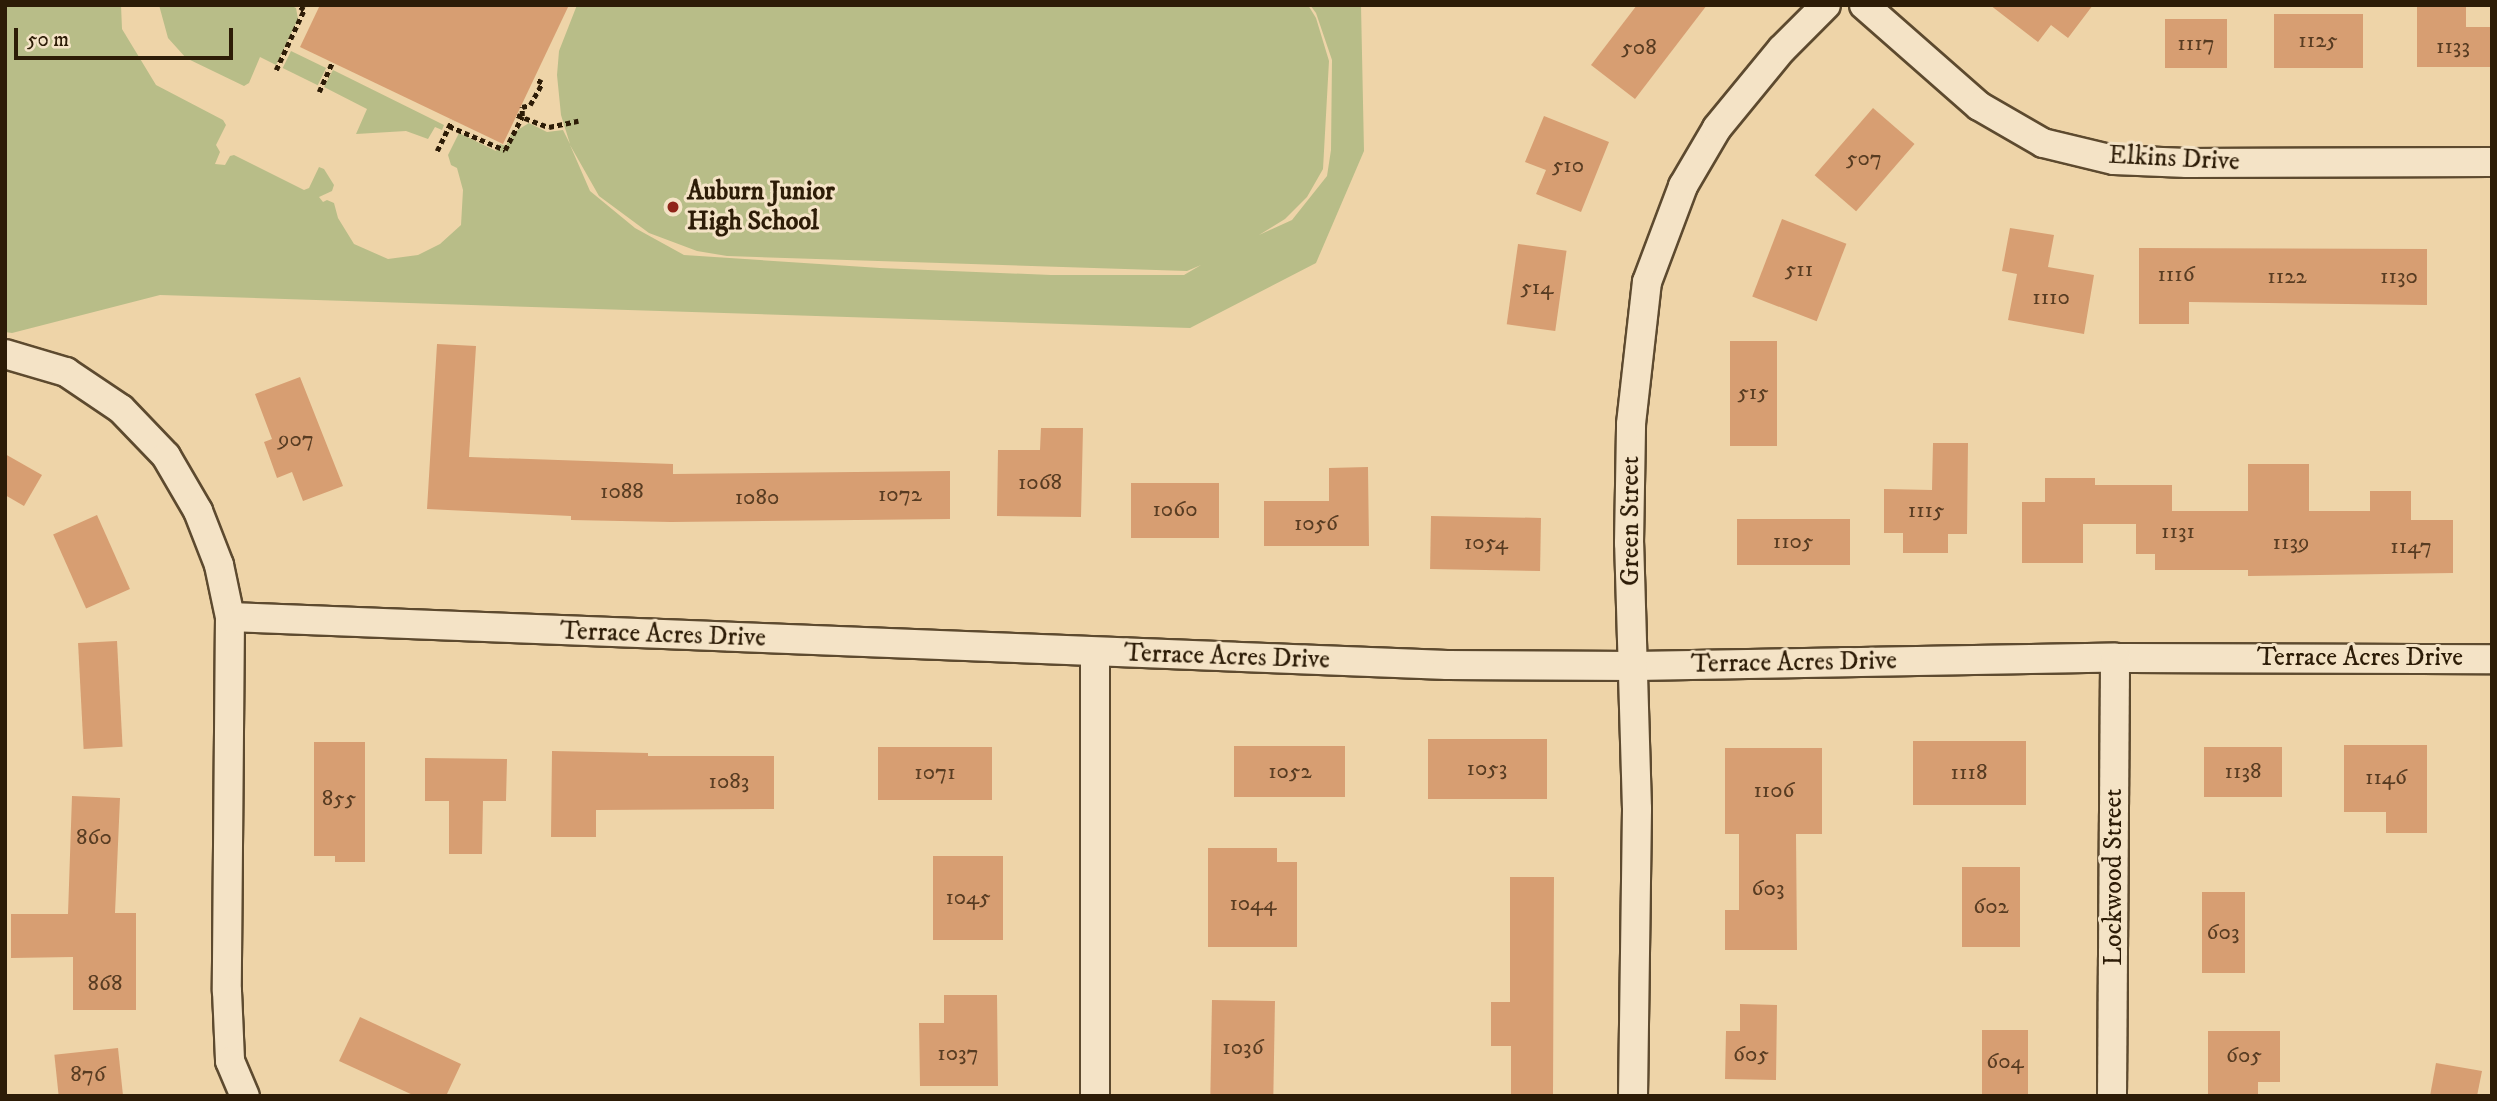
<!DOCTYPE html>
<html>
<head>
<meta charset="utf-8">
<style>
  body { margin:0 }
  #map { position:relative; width:2497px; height:1101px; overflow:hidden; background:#eed4a8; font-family:"IM FELL DW Pica",serif }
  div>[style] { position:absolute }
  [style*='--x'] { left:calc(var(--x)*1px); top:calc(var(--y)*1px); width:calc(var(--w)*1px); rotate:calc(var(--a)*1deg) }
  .green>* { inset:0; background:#b8bd88; transform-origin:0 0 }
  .building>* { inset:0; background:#d79e72; transform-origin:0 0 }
  .path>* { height:4.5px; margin-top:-2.25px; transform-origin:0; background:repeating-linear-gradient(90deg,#2d1c07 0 5px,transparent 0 8.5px) }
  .roads { filter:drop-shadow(2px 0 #5d4a2f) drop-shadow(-2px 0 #5d4a2f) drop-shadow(0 2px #5d4a2f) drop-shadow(0 -2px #5d4a2f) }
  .minor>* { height:28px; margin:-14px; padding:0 14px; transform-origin:14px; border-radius:14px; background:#f4e3c6 }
  .dots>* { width:19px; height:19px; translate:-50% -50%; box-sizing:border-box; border:4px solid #f4e3c6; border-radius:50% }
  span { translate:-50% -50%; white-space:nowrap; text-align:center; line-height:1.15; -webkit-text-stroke:6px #f4e3c6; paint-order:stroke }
  .number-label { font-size:23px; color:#583c22 }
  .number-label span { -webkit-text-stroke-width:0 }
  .street-label { font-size:26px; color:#2d1c07 }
  .poi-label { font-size:26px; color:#2d1c07; font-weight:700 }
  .left { translate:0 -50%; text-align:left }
  .frame { position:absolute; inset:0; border:7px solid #2d1c07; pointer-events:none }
  .scale { position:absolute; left:14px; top:28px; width:219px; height:32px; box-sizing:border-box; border:4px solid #2d1c07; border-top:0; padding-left:9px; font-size:21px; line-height:24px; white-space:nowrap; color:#2d1c07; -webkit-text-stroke:5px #f4e3c6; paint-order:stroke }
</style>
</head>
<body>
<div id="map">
  <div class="green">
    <i style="clip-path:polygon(evenodd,5px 5px,121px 5px,122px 29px,156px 85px,223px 120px,226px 125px,216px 145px,220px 152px,215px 164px,225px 165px,230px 156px,234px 155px,304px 190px,309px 188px,319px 167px,324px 169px,334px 185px,332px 191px,319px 197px,323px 202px,327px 200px,334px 203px,338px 218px,354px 244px,388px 259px,418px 255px,440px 244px,461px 225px,463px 190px,457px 168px,451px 165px,448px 155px,459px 133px,496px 151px,500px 144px,506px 146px,511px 134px,529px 123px,547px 132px,563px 130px,570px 144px,561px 115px,557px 75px,559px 51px,577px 5px,1308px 5px,1316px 18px,1329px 61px,1323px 169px,1307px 197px,1285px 219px,1259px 235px,1292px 220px,1327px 176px,1331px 150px,1332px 60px,1316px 13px,1310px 5px,1361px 5px,1364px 151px,1316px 263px,1190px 328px,160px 295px,12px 333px,5px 332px,5px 5px,570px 145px,599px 196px,649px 233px,697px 251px,727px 256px,1187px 271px,1201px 265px,1184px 275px,1051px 275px,880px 268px,684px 255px,635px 228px,590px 191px,570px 145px)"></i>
    <i style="clip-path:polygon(159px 5px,290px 5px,296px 8px,298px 19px,276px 65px,260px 57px,249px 83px,244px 86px,186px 58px,168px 38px)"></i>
    <i style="left:291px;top:51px;width:39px;height:19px;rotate:26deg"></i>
    <i style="clip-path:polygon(333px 70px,444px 125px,442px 130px,435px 127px,428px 139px,406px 131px,356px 134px,367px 109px,324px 87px)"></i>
  </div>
  <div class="building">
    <i style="clip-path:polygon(320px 5px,569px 5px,503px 144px,300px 47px)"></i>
    <i style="clip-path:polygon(1637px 5px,1707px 5px,1635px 99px,1591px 65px)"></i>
    <i style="clip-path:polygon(1990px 5px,2093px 5px,2068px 38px,2051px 25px,2038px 42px)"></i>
    <i style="clip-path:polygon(2417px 6px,2466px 6px,2466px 27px,2490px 27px,2490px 67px,2417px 67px)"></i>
    <i style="left:2274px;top:14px;width:89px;height:54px"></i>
    <i style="left:2165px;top:19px;width:62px;height:49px"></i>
    <i style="left:1873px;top:108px;width:55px;height:89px;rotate:41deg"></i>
    <i style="clip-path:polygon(1544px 116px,1609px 142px,1581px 212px,1536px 194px,1546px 170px,1525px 162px)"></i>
    <i style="left:1782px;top:219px;width:69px;height:83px;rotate:21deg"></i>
    <i style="clip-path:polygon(2010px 228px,2054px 235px,2048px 267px,2094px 275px,2084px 334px,2008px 320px,2017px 274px,2002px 271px)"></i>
    <i style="left:1518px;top:244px;width:49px;height:81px;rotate:8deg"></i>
    <i style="clip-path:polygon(2139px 248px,2427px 249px,2427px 305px,2189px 302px,2189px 324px,2139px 324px)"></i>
    <i style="left:1730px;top:341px;width:47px;height:105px"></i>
    <i style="clip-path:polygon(437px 344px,476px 346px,469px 457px,673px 464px,673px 474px,950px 471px,950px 519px,671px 522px,571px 520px,571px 516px,427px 509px)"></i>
    <i style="clip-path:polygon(300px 377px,343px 486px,303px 501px,292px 472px,277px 478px,264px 442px,272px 439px,255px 394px)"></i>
    <i style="clip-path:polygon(1041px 428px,1083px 428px,1081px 517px,997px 516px,998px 450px,1040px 450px)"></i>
    <i style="clip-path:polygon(1933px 443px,1968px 443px,1967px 534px,1948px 534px,1948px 553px,1903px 553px,1903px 533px,1884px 533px,1884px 489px,1932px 490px)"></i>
    <i style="clip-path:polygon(5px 454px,42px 475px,24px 506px,5px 495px)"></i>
    <i style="clip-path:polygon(2248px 464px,2309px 464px,2309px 511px,2370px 511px,2370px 491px,2411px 491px,2411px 520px,2453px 520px,2453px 573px,2248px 576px,2248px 570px,2155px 570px,2155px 554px,2136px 554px,2136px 524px,2083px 524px,2083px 563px,2022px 563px,2022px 502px,2045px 502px,2045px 478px,2095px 478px,2095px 485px,2172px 485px,2172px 511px,2248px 511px)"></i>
    <i style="clip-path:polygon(1368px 467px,1369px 546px,1264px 546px,1264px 501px,1329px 501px,1329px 468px)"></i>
    <i style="left:1131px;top:483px;width:88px;height:55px"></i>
    <i style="left:97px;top:515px;width:81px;height:48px;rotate:66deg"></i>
    <i style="left:1431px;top:516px;width:110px;height:53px;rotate:1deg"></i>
    <i style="left:1737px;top:519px;width:113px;height:46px"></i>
    <i style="left:117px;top:641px;width:106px;height:39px;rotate:87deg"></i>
    <i style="left:1428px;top:739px;width:119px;height:60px"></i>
    <i style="left:1913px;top:741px;width:113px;height:64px"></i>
    <i style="clip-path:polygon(314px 742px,365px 742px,365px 862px,335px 862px,335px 856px,314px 856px)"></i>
    <i style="clip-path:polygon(2344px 745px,2427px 745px,2427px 833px,2386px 833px,2386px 812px,2344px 812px)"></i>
    <i style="left:1234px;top:746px;width:111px;height:51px"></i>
    <i style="left:878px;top:747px;width:114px;height:53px"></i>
    <i style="left:2204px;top:747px;width:78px;height:50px"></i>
    <i style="clip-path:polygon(1725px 748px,1822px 748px,1822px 834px,1796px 834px,1797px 950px,1725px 950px,1725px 910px,1739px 910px,1739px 834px,1725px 834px)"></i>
    <i style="clip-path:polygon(552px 751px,648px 753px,648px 756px,774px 756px,774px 809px,596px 810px,596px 837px,551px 837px)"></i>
    <i style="clip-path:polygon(425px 758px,507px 759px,506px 801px,483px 801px,482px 854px,449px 854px,449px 801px,425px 801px)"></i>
    <i style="clip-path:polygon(72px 796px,120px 798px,115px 913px,136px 913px,136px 1010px,73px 1010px,73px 957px,11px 958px,11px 914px,68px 914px)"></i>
    <i style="clip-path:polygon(1208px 848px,1277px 848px,1277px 862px,1297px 862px,1297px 947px,1208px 947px)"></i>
    <i style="left:933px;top:856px;width:70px;height:84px"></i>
    <i style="left:1962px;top:867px;width:58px;height:80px"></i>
    <i style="clip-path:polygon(1510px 877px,1554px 877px,1553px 1095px,1511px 1095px,1511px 1046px,1491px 1046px,1491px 1002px,1510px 1002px)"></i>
    <i style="left:2202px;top:892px;width:43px;height:81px"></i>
    <i style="clip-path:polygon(944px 995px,997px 995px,998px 1086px,920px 1086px,919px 1023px,944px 1023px)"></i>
    <i style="left:1212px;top:1000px;width:63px;height:96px;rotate:1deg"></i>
    <i style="clip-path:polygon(1740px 1004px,1777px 1005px,1776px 1080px,1725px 1079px,1726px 1031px,1740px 1031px)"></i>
    <i style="clip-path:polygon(360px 1017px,461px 1064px,446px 1096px,415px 1096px,339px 1061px)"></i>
    <i style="left:1982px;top:1030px;width:46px;height:65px"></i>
    <i style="clip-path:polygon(2208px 1031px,2280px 1031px,2280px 1082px,2258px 1082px,2258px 1096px,2208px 1096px)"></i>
    <i style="left:118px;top:1048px;width:48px;height:64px;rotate:84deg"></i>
    <i style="clip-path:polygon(2436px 1063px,2482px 1071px,2477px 1096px,2430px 1096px)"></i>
  </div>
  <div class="path">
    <i style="--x:276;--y:70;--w:66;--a:-65"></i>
    <i style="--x:304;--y:10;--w:9;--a:-144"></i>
    <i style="--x:319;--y:92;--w:32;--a:-66"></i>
    <i style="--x:517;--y:115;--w:34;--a:21"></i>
    <i style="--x:549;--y:127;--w:30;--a:-12"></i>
    <i style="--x:449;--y:126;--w:61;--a:23.2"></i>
    <i style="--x:505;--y:150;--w:38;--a:-63"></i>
    <i style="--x:522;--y:116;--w:9;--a:-90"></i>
    <i style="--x:522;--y:107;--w:8;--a:-14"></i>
    <i style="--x:530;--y:105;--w:25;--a:-61"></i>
    <i style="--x:542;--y:83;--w:7;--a:-153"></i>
    <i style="--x:437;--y:151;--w:34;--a:-64"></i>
  </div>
  <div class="roads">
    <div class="minor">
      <i style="--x:1864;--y:5;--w:153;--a:41.3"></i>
      <i style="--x:1979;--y:106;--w:74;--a:30"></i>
      <i style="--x:2043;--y:143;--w:73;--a:13.5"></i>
      <i style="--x:2114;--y:160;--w:73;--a:2.4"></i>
      <i style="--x:2187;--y:163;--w:305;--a:-0.2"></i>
      <i style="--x:5;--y:354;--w:64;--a:16.4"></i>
      <i style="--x:66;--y:372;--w:66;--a:33.9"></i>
      <i style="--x:121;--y:409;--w:65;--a:46.2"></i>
      <i style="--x:166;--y:456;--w:64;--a:59.8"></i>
      <i style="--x:198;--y:511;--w:58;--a:68.7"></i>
      <i style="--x:219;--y:565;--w:53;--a:78.1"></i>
      <i style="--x:230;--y:617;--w:374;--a:90.5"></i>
      <i style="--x:227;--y:991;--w:70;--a:87.5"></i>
      <i style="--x:230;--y:1061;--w:38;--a:67"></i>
      <i style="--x:230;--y:617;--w:1218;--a:2.26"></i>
      <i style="--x:1447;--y:665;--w:188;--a:0.3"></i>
      <i style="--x:1635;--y:666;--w:480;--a:-1"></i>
      <i style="--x:2115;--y:658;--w:377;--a:0.2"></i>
      <i style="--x:1095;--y:1096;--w:443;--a:-90"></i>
      <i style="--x:1633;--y:1096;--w:287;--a:-89.2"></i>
      <i style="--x:1637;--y:809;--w:266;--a:-91.7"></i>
      <i style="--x:1629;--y:543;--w:119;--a:-89"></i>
      <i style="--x:1631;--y:424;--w:143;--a:-83.6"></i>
      <i style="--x:1647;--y:282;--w:103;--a:-69.4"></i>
      <i style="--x:1683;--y:186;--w:67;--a:-59.6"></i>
      <i style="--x:1717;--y:128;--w:102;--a:-50.6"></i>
      <i style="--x:1782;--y:49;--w:62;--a:-45"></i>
      <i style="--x:2112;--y:1096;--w:438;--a:-89.6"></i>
    </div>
  </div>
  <div class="dots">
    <i style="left:673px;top:207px;background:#8f2418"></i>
  </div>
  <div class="number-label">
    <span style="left:2318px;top:41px">1125</span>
    <span style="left:2196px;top:44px">1117</span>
    <span style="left:2453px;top:47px">1133</span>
    <span style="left:1639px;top:48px">508</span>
    <span style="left:1864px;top:159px">507</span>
    <span style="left:1568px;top:166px">510</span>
    <span style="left:1799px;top:270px">511</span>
    <span style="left:2176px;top:275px">1116</span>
    <span style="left:2287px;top:277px">1122</span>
    <span style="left:2399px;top:277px">1130</span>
    <span style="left:1537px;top:288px">514</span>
    <span style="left:2051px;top:298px">1110</span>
    <span style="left:1753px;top:393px">515</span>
    <span style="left:296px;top:440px">907</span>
    <span style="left:1040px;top:483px">1068</span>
    <span style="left:622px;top:492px">1088</span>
    <span style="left:900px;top:495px">1072</span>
    <span style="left:757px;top:498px">1080</span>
    <span style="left:1175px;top:510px">1060</span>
    <span style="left:1926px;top:511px">1115</span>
    <span style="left:1316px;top:524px">1056</span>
    <span style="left:2178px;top:532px">1131</span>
    <span style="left:1793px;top:542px">1105</span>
    <span style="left:1486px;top:543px">1054</span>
    <span style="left:2291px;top:543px">1139</span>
    <span style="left:2411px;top:547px">1147</span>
    <span style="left:1487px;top:769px">1053</span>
    <span style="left:1290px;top:772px">1052</span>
    <span style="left:2243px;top:772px">1138</span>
    <span style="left:935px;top:773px">1071</span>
    <span style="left:1969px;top:773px">1118</span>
    <span style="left:2386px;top:778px">1146</span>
    <span style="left:729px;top:782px">1083</span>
    <span style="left:1774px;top:791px">1106</span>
    <span style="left:339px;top:799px">855</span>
    <span style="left:94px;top:838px">860</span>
    <span style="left:1768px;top:889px">603</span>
    <span style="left:968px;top:898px">1045</span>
    <span style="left:1253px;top:904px">1044</span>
    <span style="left:1991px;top:907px">602</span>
    <span style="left:2223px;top:933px">603</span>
    <span style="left:105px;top:984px">868</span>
    <span style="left:1243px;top:1048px">1036</span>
    <span style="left:958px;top:1054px">1037</span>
    <span style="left:1751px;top:1055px">605</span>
    <span style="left:2244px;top:1056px">605</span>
    <span style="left:2005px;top:1062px">604</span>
    <span style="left:88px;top:1075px">876</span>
  </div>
  <div class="street-label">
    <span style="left:2174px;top:159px;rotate:3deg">Elkins Drive</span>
    <span style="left:1631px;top:521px;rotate:-90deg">Green Street</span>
    <span style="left:663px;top:635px;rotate:2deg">Terrace Acres Drive</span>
    <span style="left:1227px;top:657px;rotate:2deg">Terrace Acres Drive</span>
    <span style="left:2360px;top:658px">Terrace Acres Drive</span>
    <span style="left:1794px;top:663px;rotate:-1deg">Terrace Acres Drive</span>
    <span style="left:2114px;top:877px;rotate:-90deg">Lockwood Street</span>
  </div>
  <div class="poi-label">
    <span class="left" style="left:687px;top:207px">Auburn Junior<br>High School</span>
  </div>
  <div class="frame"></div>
  <div class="scale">50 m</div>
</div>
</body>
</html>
